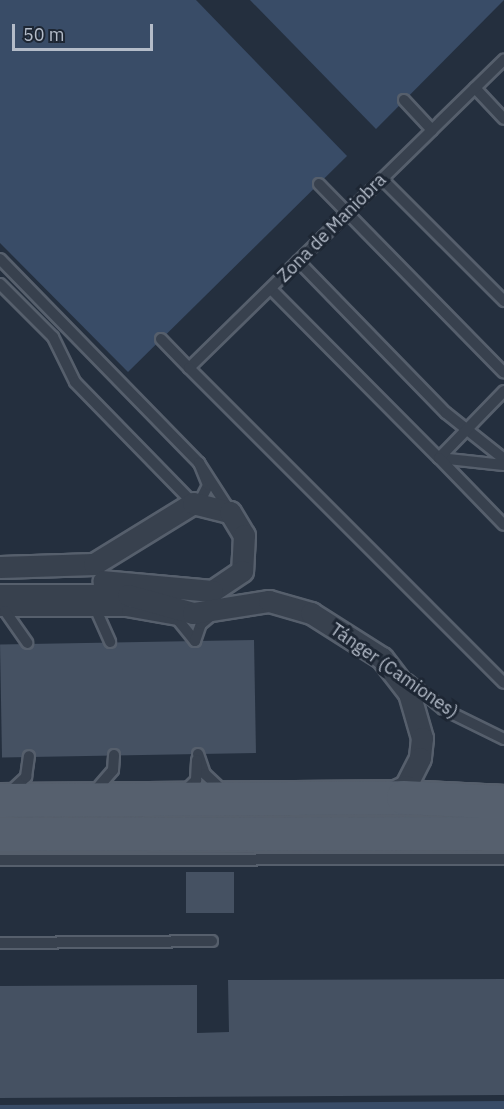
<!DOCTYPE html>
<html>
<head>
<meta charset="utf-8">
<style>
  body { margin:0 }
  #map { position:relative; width:504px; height:1109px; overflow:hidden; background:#242f3e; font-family:"IBM Plex Sans",sans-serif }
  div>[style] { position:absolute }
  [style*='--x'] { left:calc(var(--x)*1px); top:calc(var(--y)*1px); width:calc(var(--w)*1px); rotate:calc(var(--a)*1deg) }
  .water>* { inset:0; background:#394c67 }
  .building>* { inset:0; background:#455162; transform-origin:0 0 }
  .roads { filter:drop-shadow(2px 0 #565f6c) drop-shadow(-2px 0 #565f6c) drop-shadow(0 2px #565f6c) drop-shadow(0 -2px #565f6c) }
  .service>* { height:10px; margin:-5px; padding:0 5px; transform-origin:5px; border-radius:5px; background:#38414e }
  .minor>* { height:21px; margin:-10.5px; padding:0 10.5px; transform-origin:10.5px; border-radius:10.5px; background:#38414e }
  .primary>* { height:33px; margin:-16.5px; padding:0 16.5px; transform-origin:16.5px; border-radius:16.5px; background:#56606e }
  span { translate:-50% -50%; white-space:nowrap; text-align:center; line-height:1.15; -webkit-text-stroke:6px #1d2633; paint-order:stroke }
  .street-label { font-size:18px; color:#b4bcc9 }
  .scale { position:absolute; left:12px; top:24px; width:141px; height:27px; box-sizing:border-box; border:3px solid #b4bcc9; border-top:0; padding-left:8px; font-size:18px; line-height:21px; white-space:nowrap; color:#b4bcc9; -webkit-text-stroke:4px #1d2633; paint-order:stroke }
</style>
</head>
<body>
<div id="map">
  <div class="water">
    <i style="clip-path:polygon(0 0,196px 0,347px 156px,128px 372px,0 243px)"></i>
    <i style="clip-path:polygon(250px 0,504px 0,376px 129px)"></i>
    <i style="clip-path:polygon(504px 1101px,504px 1109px,0 1109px,0 1105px)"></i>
  </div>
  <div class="building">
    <i style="left:254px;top:640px;width:113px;height:254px;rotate:89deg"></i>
    <i style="left:186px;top:872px;width:48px;height:41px"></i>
    <i style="clip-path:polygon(504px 979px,504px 1095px,0 1098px,0 986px,197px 985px,197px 1033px,229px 1032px,228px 980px)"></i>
  </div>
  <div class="roads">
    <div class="service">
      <i style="--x:475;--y:88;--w:42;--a:46.9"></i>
      <i style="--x:404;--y:100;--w:41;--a:47"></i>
      <i style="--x:382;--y:179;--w:173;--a:45"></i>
      <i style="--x:319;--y:184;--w:264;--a:45.6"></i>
      <i style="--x:0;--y:259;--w:285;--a:45.7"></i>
      <i style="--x:298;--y:261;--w:212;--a:45.8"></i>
      <i style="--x:446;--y:413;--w:74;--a:38.4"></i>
      <i style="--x:0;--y:284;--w:75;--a:45"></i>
      <i style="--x:53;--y:337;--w:50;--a:63.9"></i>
      <i style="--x:75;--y:382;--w:169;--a:45.7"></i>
      <i style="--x:271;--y:289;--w:238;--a:45.2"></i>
      <i style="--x:439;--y:458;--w:65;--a:6.1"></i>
      <i style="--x:161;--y:339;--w:40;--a:46"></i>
      <i style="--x:189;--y:368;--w:441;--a:-44.4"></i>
      <i style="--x:189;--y:368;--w:445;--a:45"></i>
      <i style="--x:504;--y:391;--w:93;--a:134.1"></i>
      <i style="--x:439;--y:458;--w:93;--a:45.9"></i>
      <i style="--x:199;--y:503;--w:20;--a:-63"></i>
      <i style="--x:208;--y:485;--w:24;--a:-112"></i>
      <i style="--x:199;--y:463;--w:57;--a:57.1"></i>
      <i style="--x:96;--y:610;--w:35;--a:66"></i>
      <i style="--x:0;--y:611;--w:127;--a:0"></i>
      <i style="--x:127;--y:611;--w:52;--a:10"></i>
      <i style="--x:178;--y:620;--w:27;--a:51"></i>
      <i style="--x:5;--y:611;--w:39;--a:55"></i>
      <i style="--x:195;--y:641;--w:18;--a:-71"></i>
      <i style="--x:201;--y:624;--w:14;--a:-39"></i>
      <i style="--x:408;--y:680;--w:45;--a:39.6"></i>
      <i style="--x:443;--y:709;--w:68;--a:26.2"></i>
      <i style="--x:198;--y:754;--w:21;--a:71"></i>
      <i style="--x:205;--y:774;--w:23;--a:43"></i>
      <i style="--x:11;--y:791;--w:21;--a:-43"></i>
      <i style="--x:26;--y:777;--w:21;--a:-82"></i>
      <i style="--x:185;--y:791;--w:16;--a:-45"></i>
      <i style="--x:196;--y:780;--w:20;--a:-87"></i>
      <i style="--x:94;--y:792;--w:29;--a:-49"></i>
      <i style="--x:113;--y:770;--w:15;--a:-86"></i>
      <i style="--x:0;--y:860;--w:504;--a:-0.11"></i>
      <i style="--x:0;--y:943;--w:212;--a:-0.5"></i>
    </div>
    <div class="minor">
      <i style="--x:0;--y:567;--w:94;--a:-1.8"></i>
      <i style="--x:94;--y:564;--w:116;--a:-31.6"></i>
      <i style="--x:193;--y:503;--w:38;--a:14"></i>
      <i style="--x:230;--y:512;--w:27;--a:59"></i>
      <i style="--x:244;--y:535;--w:36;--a:93"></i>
      <i style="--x:242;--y:571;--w:36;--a:146"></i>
      <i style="--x:212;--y:591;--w:109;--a:-174.8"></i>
      <i style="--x:0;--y:595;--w:128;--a:0"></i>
      <i style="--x:128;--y:595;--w:67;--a:15.5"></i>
      <i style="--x:193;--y:613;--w:77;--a:-9"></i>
      <i style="--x:269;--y:601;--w:44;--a:15.9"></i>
      <i style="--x:311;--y:613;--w:84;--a:32.4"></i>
      <i style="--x:382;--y:658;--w:44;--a:52.4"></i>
      <i style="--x:409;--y:693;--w:47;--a:73.9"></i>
      <i style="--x:422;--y:738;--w:20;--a:96"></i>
      <i style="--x:420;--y:758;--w:31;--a:117"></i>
      <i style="--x:406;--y:786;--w:21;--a:155"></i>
    </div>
    <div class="primary">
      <i style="--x:0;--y:800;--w:403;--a:-0.4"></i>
      <i style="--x:403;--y:797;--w:101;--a:2.8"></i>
      <i style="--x:0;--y:834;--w:504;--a:-0.11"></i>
    </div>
  </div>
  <div class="street-label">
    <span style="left:332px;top:228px;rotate:-45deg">Zona de Maniobra</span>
    <span style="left:394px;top:671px;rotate:35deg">Tánger (Camiones)</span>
  </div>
  <div class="scale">50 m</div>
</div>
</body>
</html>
